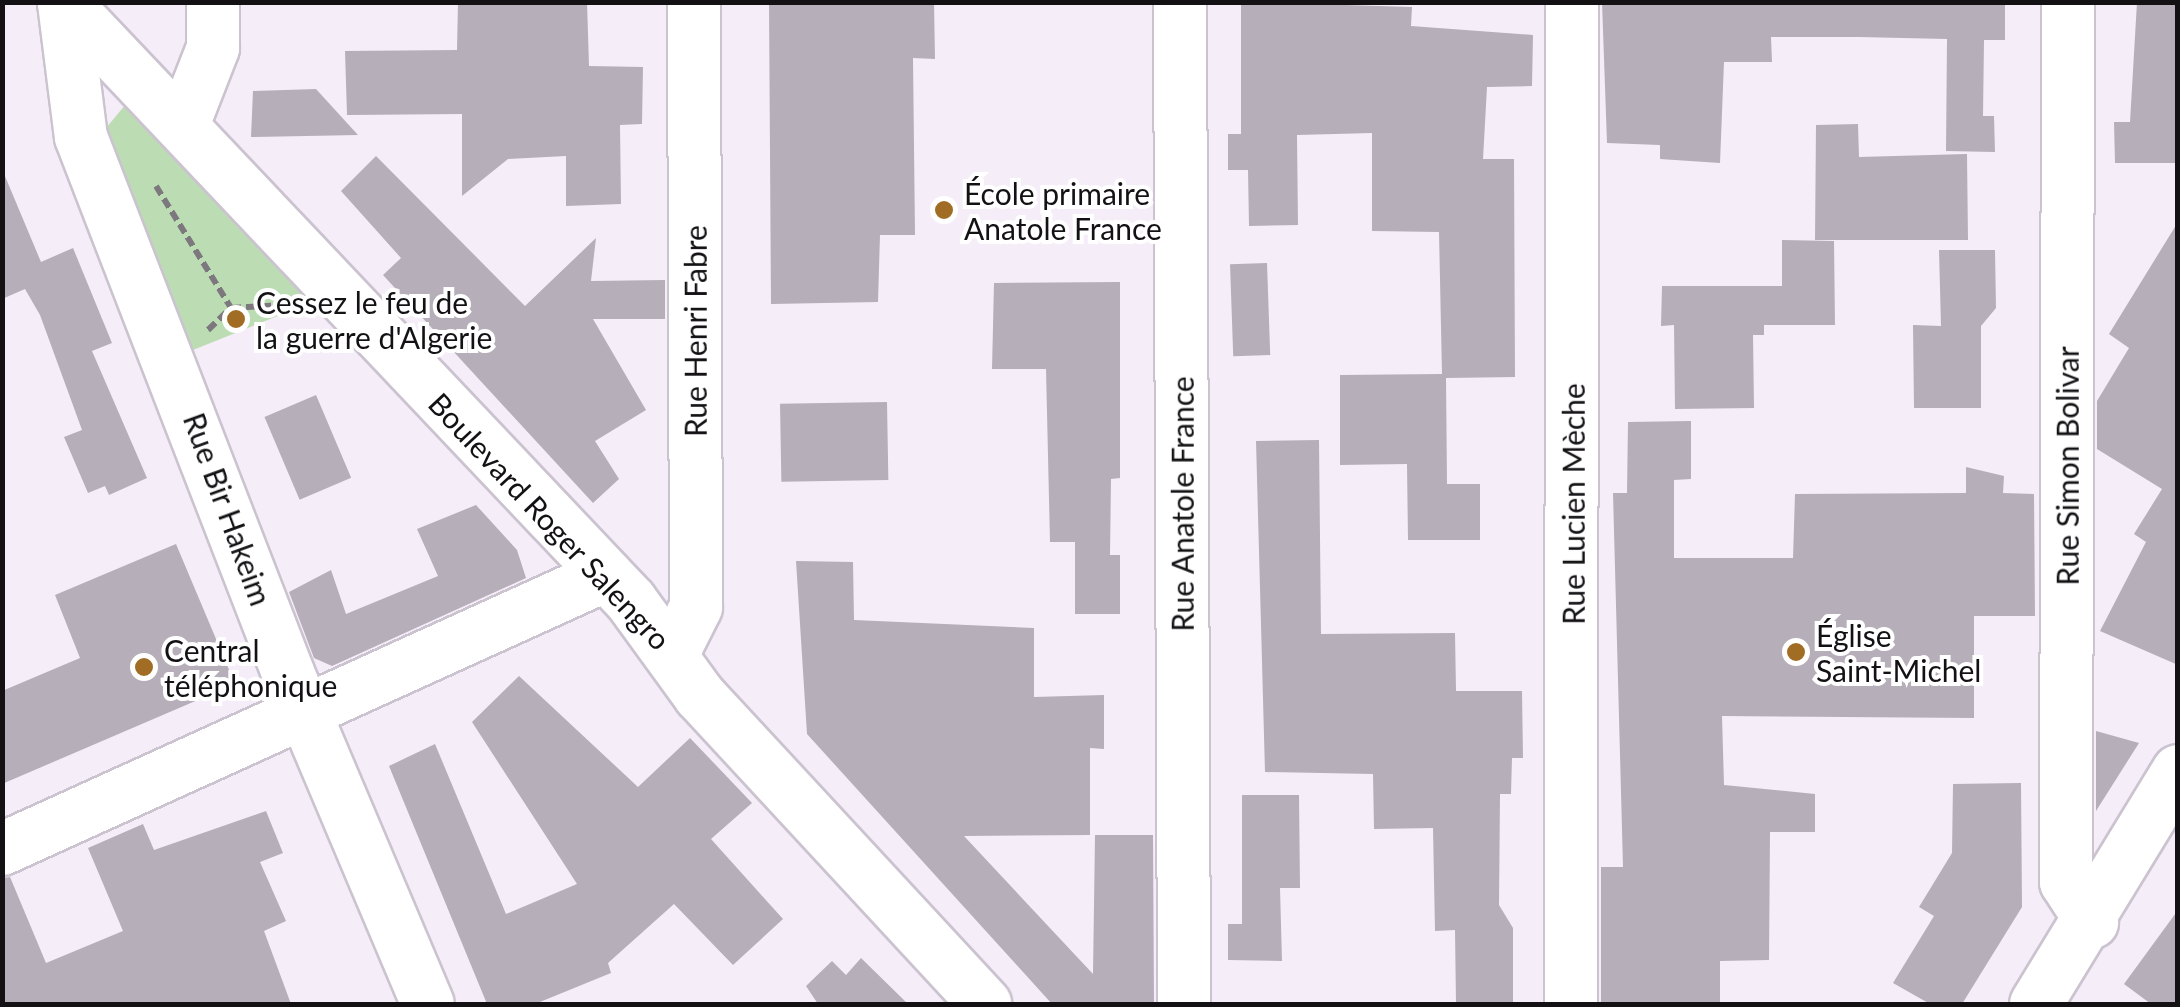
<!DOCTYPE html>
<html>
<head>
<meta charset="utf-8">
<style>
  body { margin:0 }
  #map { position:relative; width:2180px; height:1007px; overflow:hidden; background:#f5edf8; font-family:Lato,sans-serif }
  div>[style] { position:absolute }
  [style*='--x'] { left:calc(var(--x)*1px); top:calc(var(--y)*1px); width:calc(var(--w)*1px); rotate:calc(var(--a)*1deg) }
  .green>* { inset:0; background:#bcddb3 }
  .building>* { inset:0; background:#b6aeb9; transform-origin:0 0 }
  .path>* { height:6px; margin-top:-3px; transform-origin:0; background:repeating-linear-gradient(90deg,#7c787e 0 10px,transparent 0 15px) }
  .roads { filter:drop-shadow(2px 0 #cbc3cf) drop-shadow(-2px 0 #cbc3cf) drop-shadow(0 2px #cbc3cf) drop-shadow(0 -2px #cbc3cf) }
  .minor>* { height:52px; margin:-26px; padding:0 26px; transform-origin:26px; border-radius:26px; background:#fff }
  .dots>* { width:28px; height:28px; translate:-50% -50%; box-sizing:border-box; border:5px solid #fff; border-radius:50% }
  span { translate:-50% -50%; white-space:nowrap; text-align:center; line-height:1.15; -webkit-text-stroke:8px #fff; paint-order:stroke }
  .poi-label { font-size:30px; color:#131114 }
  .left { translate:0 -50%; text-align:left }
  .street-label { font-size:30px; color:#131114 }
  .frame { position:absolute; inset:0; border:5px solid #131114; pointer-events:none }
</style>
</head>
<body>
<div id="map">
  <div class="green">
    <i style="clip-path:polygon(126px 104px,310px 303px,183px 354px,101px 134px)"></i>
  </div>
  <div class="building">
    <i style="clip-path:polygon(458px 2px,587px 2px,589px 66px,643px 67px,642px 124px,620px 125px,621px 204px,566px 206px,566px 156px,508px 159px,462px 196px,462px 114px,347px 115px,345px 51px,457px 50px)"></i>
    <i style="clip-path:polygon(769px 2px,934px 2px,935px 59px,913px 58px,915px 235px,880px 235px,878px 302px,771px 304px)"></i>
    <i style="clip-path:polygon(1241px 2px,1412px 7px,1411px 26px,1533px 35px,1532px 86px,1487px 87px,1483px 159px,1514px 159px,1515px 377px,1446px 378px,1447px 484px,1480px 484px,1480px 540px,1408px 540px,1407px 464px,1340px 465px,1340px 375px,1442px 374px,1439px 232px,1372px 231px,1372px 133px,1297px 135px,1298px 225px,1249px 226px,1248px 170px,1228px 170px,1228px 134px,1241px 134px)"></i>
    <i style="clip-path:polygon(1602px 2px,2005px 2px,2005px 40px,1984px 40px,1983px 116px,1994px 116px,1995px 152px,1946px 151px,1947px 39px,1859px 37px,1771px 37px,1772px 62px,1724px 62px,1720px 163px,1660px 159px,1660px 145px,1607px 143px)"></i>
    <i style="clip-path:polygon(2137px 2px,2178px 2px,2178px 163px,2115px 163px,2114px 122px,2130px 122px)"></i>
    <i style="clip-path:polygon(316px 89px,358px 135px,251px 137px,253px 91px)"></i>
    <i style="clip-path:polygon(1858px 124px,1859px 157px,1967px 154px,1968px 240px,1815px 240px,1816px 125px)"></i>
    <i style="clip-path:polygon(376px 156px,525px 306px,596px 238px,591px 281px,665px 280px,665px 319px,593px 319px,646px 410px,595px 441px,619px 479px,593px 503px,383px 275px,401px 258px,341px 191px)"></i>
    <i style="clip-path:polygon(2px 169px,41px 262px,73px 248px,112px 343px,92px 351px,147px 478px,109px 495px,105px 486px,88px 493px,64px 437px,82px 430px,40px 315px,25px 289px,2px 299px)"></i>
    <i style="clip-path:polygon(2178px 222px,2178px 665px,2100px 631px,2146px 542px,2134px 534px,2162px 489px,2097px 449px,2097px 401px,2129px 348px,2109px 334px)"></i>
    <i style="clip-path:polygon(1782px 240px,1834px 241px,1835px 325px,1764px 325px,1764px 335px,1753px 335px,1754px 408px,1675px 409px,1674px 325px,1661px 326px,1662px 286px,1782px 286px)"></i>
    <i style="clip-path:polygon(1939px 250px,1995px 250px,1996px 308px,1981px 326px,1981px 408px,1914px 408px,1913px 325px,1941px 326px)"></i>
    <i style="left:1267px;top:263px;width:92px;height:37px;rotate:88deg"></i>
    <i style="clip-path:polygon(1120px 282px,1120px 478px,1111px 479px,1110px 555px,1120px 555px,1120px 614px,1075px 614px,1075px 542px,1050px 542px,1046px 369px,992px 369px,994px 283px)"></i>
    <i style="left:316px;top:395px;width:90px;height:56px;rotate:67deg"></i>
    <i style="left:887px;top:402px;width:78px;height:107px;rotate:89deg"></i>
    <i style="clip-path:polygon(1691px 421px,1691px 479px,1674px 480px,1674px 558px,1793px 558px,1795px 494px,1966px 493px,1966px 467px,2004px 476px,2003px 493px,2034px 494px,2035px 616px,1974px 616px,1974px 718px,1722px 716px,1724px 785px,1815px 794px,1815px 832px,1770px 832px,1769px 960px,1720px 961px,1720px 1004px,1601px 1004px,1601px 867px,1623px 867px,1613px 493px,1627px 493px,1628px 422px)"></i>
    <i style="clip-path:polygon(1319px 440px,1321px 634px,1455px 633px,1456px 691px,1522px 691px,1523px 758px,1512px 758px,1511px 794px,1500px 794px,1499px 905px,1513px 928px,1513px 1004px,1456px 1004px,1455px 930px,1435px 931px,1433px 828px,1374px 829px,1373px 774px,1265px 772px,1256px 441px)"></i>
    <i style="clip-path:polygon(476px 505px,517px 550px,526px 578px,332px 666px,314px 658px,289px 592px,331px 570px,346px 614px,438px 576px,417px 529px)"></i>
    <i style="clip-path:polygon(176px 544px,235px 684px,2px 784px,2px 691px,80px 658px,55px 595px)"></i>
    <i style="clip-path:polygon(796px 561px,853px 562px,854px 620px,1034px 628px,1034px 697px,1104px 695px,1104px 749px,1090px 748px,1090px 835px,964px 836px,1093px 974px,1095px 835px,1153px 835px,1154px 1004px,1052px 1004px,807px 734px)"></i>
    <i style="clip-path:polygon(519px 676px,638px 787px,690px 738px,752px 803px,711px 839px,783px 919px,733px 965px,674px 904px,608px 963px,611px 973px,535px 1004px,487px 1004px,389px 766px,435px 744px,506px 914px,577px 884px,472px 722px)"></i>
    <i style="clip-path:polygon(2096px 731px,2139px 743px,2096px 811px)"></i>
    <i style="clip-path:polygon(2021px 783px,2022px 907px,1962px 1004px,1930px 1004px,1893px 983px,1934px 916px,1919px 907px,1952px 853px,1953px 784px)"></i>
    <i style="clip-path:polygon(1242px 795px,1299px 795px,1300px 888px,1280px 888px,1282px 961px,1228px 960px,1228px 924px,1242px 924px)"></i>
    <i style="clip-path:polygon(266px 811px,283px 853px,260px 862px,286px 921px,264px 931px,291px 1004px,3px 1004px,3px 878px,10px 877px,46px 963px,123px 931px,88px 848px,143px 824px,154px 850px)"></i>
    <i style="clip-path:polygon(2178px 910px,2178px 1004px,2151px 1004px,2124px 984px)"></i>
    <i style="clip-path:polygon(861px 958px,908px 1004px,818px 1004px,806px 986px,832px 961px,846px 975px)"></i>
  </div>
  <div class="path">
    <i style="--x:156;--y:186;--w:143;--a:58.4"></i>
    <i style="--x:208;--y:330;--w:32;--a:-44"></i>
    <i style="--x:231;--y:308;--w:50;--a:-3.4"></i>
  </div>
  <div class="roads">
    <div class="minor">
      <i style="--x:64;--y:2;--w:825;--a:46.57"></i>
      <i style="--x:631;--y:601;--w:117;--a:54"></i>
      <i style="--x:700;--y:696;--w:420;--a:47.2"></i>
      <i style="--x:1180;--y:2;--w:1002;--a:89.77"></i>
      <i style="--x:2068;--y:2;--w:880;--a:90.13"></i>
      <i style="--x:2066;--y:882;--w:48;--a:57"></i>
      <i style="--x:64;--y:3;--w:135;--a:82.8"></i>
      <i style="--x:81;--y:137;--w:575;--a:68.88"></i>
      <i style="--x:288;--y:673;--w:359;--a:67.1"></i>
      <i style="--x:183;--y:125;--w:83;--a:-68.7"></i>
      <i style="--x:213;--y:48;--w:46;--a:-90"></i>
      <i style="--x:673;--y:653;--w:51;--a:-63.4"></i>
      <i style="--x:696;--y:607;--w:605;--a:-90.19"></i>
      <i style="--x:2;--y:849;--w:663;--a:-24.4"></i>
      <i style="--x:1571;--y:1004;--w:1002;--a:-89.94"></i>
      <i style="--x:2036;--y:1004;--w:273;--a:-58.6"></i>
    </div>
  </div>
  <div class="dots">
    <i style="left:944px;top:210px;background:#a16d25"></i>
    <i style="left:236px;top:319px;background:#a16d25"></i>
    <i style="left:1796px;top:652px;background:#a16d25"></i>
    <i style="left:144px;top:667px;background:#a16d25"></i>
  </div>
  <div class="poi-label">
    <span class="left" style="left:964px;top:210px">École primaire<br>Anatole France</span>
    <span class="left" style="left:256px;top:319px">Cessez le feu de<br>la guerre d'Algerie</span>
    <span class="left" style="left:1816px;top:652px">Église<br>Saint-Michel</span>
    <span class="left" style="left:164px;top:667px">Central<br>téléphonique</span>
  </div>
  <div class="street-label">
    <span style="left:695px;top:331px;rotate:-90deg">Rue Henri Fabre</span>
    <span style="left:2067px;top:466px;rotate:-90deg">Rue Simon Bolivar</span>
    <span style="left:1182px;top:504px;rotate:-90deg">Rue Anatole France</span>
    <span style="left:1573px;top:504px;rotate:-90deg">Rue Lucien Mèche</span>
    <span style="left:228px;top:509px;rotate:70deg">Rue Bir Hakeim</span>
    <span style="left:550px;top:521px;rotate:47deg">Boulevard Roger Salengro</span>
  </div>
  <div class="frame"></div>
</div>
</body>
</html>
